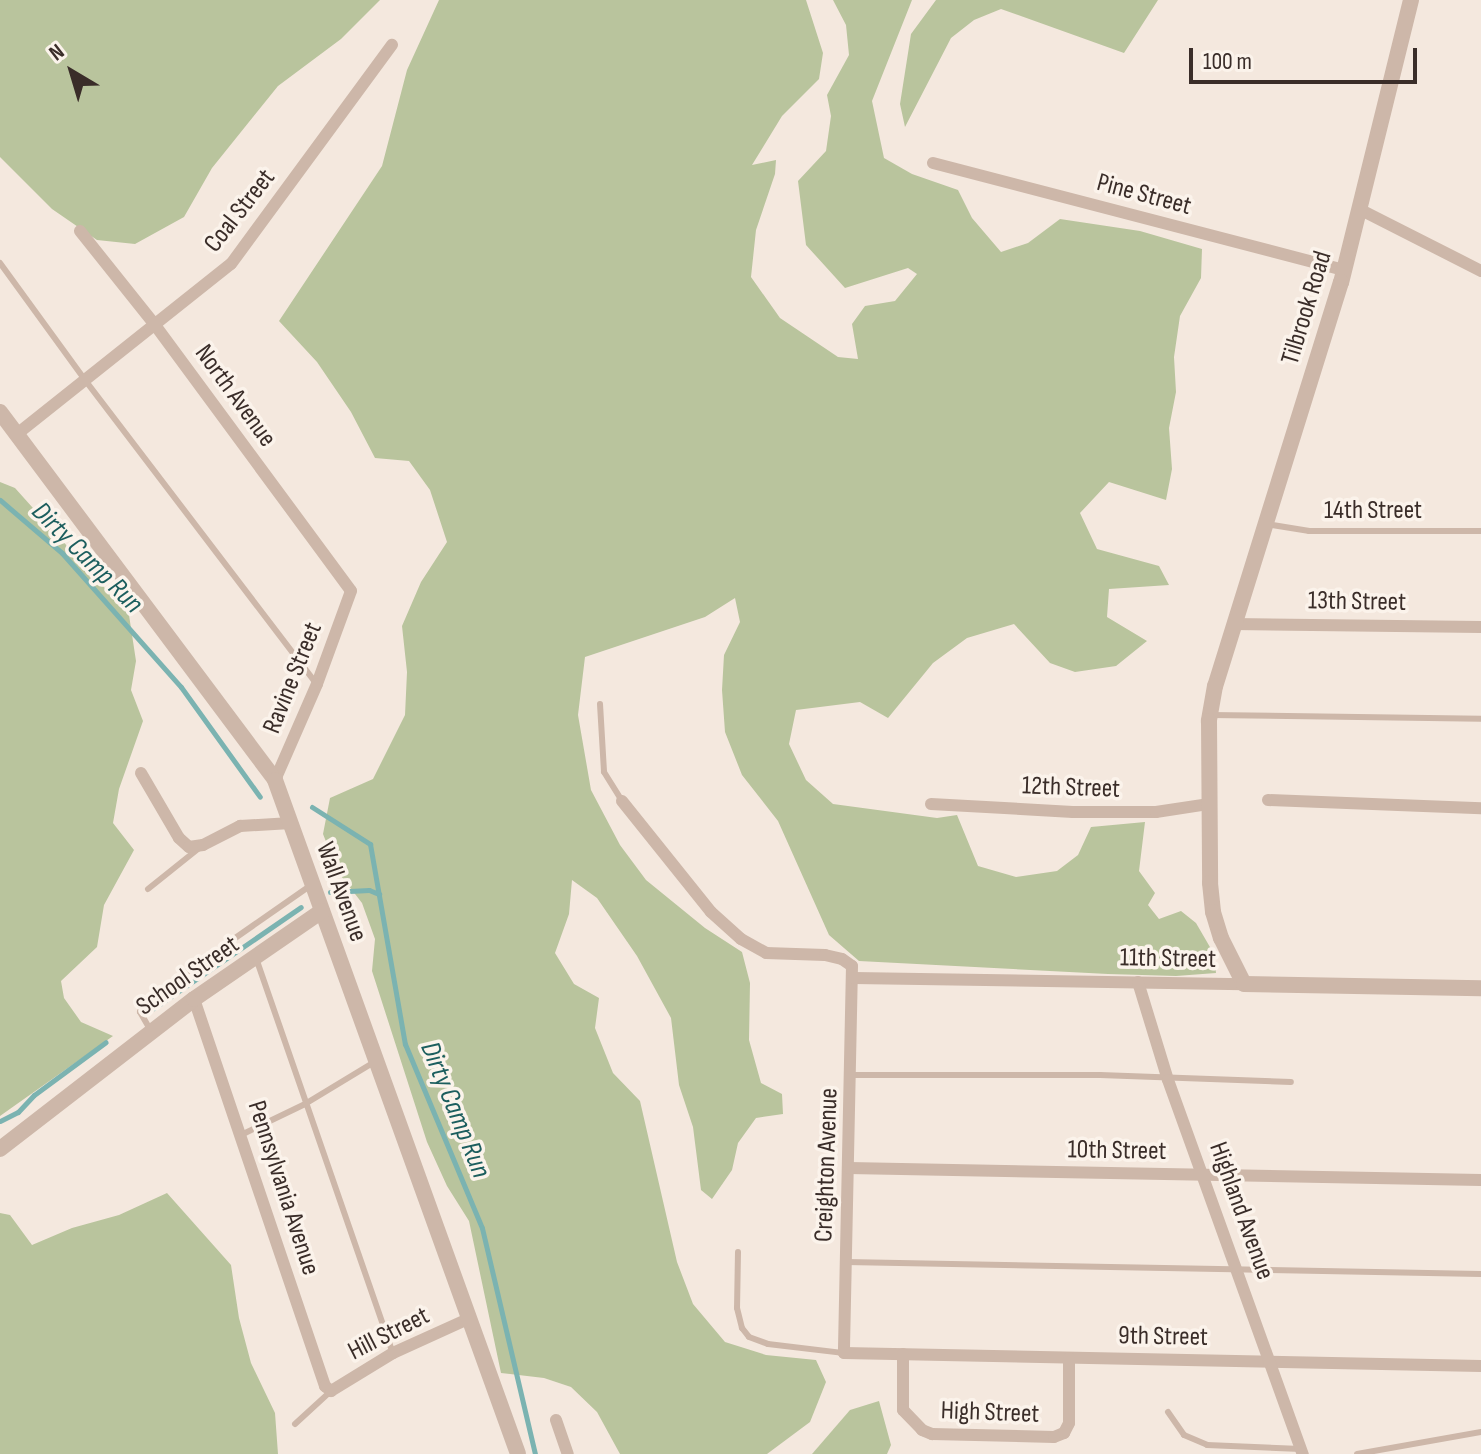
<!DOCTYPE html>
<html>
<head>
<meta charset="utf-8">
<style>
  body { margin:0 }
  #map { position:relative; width:1481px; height:1454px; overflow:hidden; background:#f4e8de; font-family:"Sofia Sans Condensed",sans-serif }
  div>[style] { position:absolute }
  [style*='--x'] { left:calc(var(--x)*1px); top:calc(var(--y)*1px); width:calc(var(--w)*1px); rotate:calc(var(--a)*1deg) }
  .green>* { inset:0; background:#b9c49d }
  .stream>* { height:5px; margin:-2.5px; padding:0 2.5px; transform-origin:2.5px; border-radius:2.5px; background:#7bb3b1 }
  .service>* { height:6px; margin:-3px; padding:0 3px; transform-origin:3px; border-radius:3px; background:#cdb7a9 }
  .minor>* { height:12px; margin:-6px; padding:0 6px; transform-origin:6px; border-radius:6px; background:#cdb7a9 }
  .tertiary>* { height:16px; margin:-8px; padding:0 8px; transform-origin:8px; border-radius:8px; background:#cdb7a9 }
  span { translate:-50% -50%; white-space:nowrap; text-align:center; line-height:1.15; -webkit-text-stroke:7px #fbf3eb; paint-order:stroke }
  .street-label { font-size:26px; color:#3a2d29 }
  .water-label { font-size:28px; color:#1c5e5e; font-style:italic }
  .north { position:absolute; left:32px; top:32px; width:80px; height:80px; -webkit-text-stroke:6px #fbf3eb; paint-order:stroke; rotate:322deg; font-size:22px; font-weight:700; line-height:32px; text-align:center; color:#3a2d29 }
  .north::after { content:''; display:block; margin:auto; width:28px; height:36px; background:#3a2d29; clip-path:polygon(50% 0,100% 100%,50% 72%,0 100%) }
  .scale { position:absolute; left:1189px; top:48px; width:228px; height:36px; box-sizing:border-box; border:4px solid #3a2d29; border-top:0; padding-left:10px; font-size:24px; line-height:28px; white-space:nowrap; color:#3a2d29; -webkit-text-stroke:6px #fbf3eb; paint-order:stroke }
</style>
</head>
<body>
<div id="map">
  <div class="green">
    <i style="clip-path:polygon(0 0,380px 0,341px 39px,278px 86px,212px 168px,184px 217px,135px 244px,97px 240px,52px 209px,0 157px)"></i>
    <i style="clip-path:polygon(439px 0,806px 0,823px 53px,819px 79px,782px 116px,752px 165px,776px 160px,775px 174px,756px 230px,751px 277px,780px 318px,838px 357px,858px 359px,852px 324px,865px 306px,895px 301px,917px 274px,908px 268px,845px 288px,806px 245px,798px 181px,826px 151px,831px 116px,827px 95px,849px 55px,846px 25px,833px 0,912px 0,872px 101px,884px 158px,912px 174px,958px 190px,972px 218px,1001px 252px,1028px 243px,1060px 219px,1140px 231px,1202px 249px,1201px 278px,1180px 316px,1174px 357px,1176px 392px,1169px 428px,1172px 469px,1166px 500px,1109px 482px,1080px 513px,1097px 549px,1159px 566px,1169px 585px,1109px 589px,1107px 617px,1147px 641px,1116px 666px,1075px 672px,1050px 663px,1014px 624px,967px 638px,933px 663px,888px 718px,860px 702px,796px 710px,789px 744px,806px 780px,833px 804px,937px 818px,957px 815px,978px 866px,1016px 877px,1057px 871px,1078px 855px,1091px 827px,1145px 822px,1139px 871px,1155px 893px,1148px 905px,1159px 919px,1181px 911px,1196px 923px,1214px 954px,1216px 973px,1176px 976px,1108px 974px,859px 961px,829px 935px,778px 821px,742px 775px,725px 732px,722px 690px,724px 655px,740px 622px,735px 598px,705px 617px,585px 657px,578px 715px,591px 790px,620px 845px,646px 880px,705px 928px,742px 952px,750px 983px,749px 1040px,761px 1083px,782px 1094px,783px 1114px,756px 1118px,738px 1143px,732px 1170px,712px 1199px,701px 1190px,693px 1127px,679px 1085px,671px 1018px,637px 956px,597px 898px,572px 880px,569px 914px,555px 953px,574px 984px,599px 998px,595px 1028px,613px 1073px,640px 1101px,677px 1262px,693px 1304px,725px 1342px,766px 1355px,816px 1360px,826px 1382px,810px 1422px,767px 1454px,620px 1454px,597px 1412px,571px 1387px,544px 1378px,501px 1373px,469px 1221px,447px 1186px,427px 1142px,372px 971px,375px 939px,362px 903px,338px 872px,323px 834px,330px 798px,373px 779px,405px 715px,407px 672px,402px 626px,421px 582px,447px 542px,430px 490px,409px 461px,375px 458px,351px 412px,317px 362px,279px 321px,382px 166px,407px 70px)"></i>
    <i style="clip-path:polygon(936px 0,1158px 0,1124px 53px,1001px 9px,974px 20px,951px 38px,905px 127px,900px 104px,911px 34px)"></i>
    <i style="clip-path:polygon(0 482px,15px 488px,129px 615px,136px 661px,131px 690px,143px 721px,119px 789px,113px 823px,134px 850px,104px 905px,97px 947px,61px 981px,64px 998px,81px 1022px,113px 1036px,0 1116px)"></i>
    <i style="clip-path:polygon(167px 1193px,231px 1265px,239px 1318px,251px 1363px,275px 1413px,278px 1454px,0 1454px,0 1213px,10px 1215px,32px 1245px,72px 1228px,119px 1215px)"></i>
    <i style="clip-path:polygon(879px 1401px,891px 1445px,887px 1454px,812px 1454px,850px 1410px)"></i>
  </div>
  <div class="stream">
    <i style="--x:0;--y:500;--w:82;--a:40.5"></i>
    <i style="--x:62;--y:553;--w:179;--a:48.4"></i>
    <i style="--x:181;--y:687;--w:135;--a:54.3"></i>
    <i style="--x:312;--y:807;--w:69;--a:32.5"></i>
    <i style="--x:370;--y:844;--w:203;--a:80.1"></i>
    <i style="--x:405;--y:1044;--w:199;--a:67.3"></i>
    <i style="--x:482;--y:1228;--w:232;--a:76.8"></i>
    <i style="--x:330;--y:892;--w:39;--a:-3"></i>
    <i style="--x:369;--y:890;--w:11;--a:22"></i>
    <i style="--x:154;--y:1008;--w:178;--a:-34.5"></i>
    <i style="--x:0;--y:1121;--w:20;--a:-27"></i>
    <i style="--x:18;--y:1112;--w:23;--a:-47"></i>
    <i style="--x:34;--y:1095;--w:89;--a:-36.4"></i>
  </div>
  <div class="service">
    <i style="--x:0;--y:263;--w:145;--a:54"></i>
    <i style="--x:85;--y:380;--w:382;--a:52.7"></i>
    <i style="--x:1266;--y:524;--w:44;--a:9.2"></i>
    <i style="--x:1309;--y:531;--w:172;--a:0"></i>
    <i style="--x:600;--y:704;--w:68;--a:86.6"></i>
    <i style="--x:604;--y:772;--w:34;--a:58"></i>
    <i style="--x:1210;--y:715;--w:271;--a:0.8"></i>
    <i style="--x:148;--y:889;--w:64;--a:-38.7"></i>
    <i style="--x:256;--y:958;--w:418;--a:70.9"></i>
    <i style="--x:151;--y:1031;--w:22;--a:-120"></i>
    <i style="--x:140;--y:1012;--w:9;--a:-77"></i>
    <i style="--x:142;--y:1003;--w:205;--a:-34.9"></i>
    <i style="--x:851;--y:1075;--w:249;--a:0"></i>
    <i style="--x:1100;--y:1075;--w:191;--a:2.1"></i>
    <i style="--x:243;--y:1134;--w:69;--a:-25.8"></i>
    <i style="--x:305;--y:1104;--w:83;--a:-31.2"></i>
    <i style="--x:738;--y:1252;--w:56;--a:91"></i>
    <i style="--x:737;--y:1308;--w:21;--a:76"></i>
    <i style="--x:742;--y:1328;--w:11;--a:52"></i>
    <i style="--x:749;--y:1337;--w:20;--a:20"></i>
    <i style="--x:768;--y:1344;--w:77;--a:6.8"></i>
    <i style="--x:846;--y:1262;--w:635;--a:1.08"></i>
    <i style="--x:1168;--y:1412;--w:28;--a:55"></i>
    <i style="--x:1184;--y:1435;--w:25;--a:23"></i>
    <i style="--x:1207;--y:1445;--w:94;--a:2.4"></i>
    <i style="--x:295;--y:1424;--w:49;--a:-42.5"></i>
    <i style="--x:1357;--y:1454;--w:126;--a:-10.1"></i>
  </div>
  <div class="minor">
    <i style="--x:933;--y:163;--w:425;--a:14.6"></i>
    <i style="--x:1361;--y:210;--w:135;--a:26.9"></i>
    <i style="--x:80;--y:231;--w:120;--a:51.4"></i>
    <i style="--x:155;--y:325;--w:330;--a:53.6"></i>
    <i style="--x:351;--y:591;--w:99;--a:110.1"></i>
    <i style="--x:317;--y:684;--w:105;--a:113.6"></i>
    <i style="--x:17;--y:434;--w:273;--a:-38.5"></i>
    <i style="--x:231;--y:264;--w:272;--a:-53.7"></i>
    <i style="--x:1233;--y:624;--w:248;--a:0.7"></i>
    <i style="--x:141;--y:773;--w:75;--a:59.7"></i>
    <i style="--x:179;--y:838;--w:13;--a:42"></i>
    <i style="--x:189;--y:847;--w:14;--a:-8"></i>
    <i style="--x:203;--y:845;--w:42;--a:-27.2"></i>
    <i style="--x:240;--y:826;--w:51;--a:-3.4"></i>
    <i style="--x:1268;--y:800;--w:213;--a:2.2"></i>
    <i style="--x:622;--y:801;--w:142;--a:51.3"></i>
    <i style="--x:711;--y:912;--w:40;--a:42"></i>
    <i style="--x:741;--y:939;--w:29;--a:29"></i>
    <i style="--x:766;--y:953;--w:59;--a:1.9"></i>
    <i style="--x:825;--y:955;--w:17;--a:13"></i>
    <i style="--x:842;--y:959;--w:12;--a:35"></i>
    <i style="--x:852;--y:966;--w:387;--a:91.2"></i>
    <i style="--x:844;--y:1353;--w:637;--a:1.17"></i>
    <i style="--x:931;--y:804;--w:142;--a:3.2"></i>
    <i style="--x:1073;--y:812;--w:83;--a:0"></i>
    <i style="--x:1156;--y:812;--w:54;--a:-8.6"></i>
    <i style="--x:854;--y:978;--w:390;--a:0.9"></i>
    <i style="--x:1138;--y:982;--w:102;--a:73"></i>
    <i style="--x:1168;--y:1080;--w:398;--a:70.2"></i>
    <i style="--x:194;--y:999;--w:409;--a:71.3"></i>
    <i style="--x:325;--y:1386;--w:8;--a:40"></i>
    <i style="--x:331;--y:1391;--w:73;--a:-31.5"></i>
    <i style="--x:393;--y:1353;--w:82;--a:-24.4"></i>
    <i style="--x:849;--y:1168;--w:632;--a:1.09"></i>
    <i style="--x:903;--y:1354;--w:56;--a:90"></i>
    <i style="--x:903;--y:1410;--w:28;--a:46"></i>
    <i style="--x:922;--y:1430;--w:11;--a:22"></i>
    <i style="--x:932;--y:1434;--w:122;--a:1.4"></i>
    <i style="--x:1054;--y:1437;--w:11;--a:-22"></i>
    <i style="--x:1064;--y:1433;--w:11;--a:-63"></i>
    <i style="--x:1069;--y:1423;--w:65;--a:-90"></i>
    <i style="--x:556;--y:1420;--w:36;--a:71"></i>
  </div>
  <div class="tertiary">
    <i style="--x:1411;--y:0;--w:291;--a:103.9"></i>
    <i style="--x:1341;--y:282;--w:423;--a:107.3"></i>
    <i style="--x:1215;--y:686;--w:36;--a:100"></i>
    <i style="--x:1209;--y:721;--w:162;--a:89.6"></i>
    <i style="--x:1210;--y:883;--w:29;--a:84"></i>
    <i style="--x:1213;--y:912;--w:27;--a:73"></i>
    <i style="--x:1221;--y:938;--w:51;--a:63.4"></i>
    <i style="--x:1244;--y:984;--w:237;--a:1"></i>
    <i style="--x:0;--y:412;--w:459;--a:53.2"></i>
    <i style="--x:275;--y:780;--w:716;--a:70.17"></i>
    <i style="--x:0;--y:1149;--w:245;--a:-37.7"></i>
    <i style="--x:194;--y:999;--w:155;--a:-34.5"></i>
  </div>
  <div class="street-label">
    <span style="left:1144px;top:195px;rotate:15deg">Pine Street</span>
    <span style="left:240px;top:211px;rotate:-52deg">Coal Street</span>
    <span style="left:1307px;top:308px;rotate:-73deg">Tilbrook Road</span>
    <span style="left:235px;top:396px;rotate:54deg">North Avenue</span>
    <span style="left:1373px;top:511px">14th Street</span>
    <span style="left:1357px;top:602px;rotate:1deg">13th Street</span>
    <span style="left:293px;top:678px;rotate:-68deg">Ravine Street</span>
    <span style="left:1071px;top:788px;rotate:2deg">12th Street</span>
    <span style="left:341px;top:892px;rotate:70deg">Wall Avenue</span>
    <span style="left:1168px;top:959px;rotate:1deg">11th Street</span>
    <span style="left:188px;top:976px;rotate:-35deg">School Street</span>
    <span style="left:1117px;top:1151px;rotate:1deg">10th Street</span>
    <span style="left:827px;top:1165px;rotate:-88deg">Creighton Avenue</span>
    <span style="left:283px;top:1188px;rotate:72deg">Pennsylvania Avenue</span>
    <span style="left:1241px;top:1211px;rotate:70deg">Highland Avenue</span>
    <span style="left:389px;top:1334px;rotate:-27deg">Hill Street</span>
    <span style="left:1163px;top:1337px;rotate:1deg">9th Street</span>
    <span style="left:990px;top:1413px;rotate:2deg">High Street</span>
  </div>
  <div class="water-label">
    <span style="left:87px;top:558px;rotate:45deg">Dirty Camp Run</span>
    <span style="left:455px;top:1110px;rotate:68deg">Dirty Camp Run</span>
  </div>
  <div class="north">N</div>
  <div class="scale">100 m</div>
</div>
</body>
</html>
